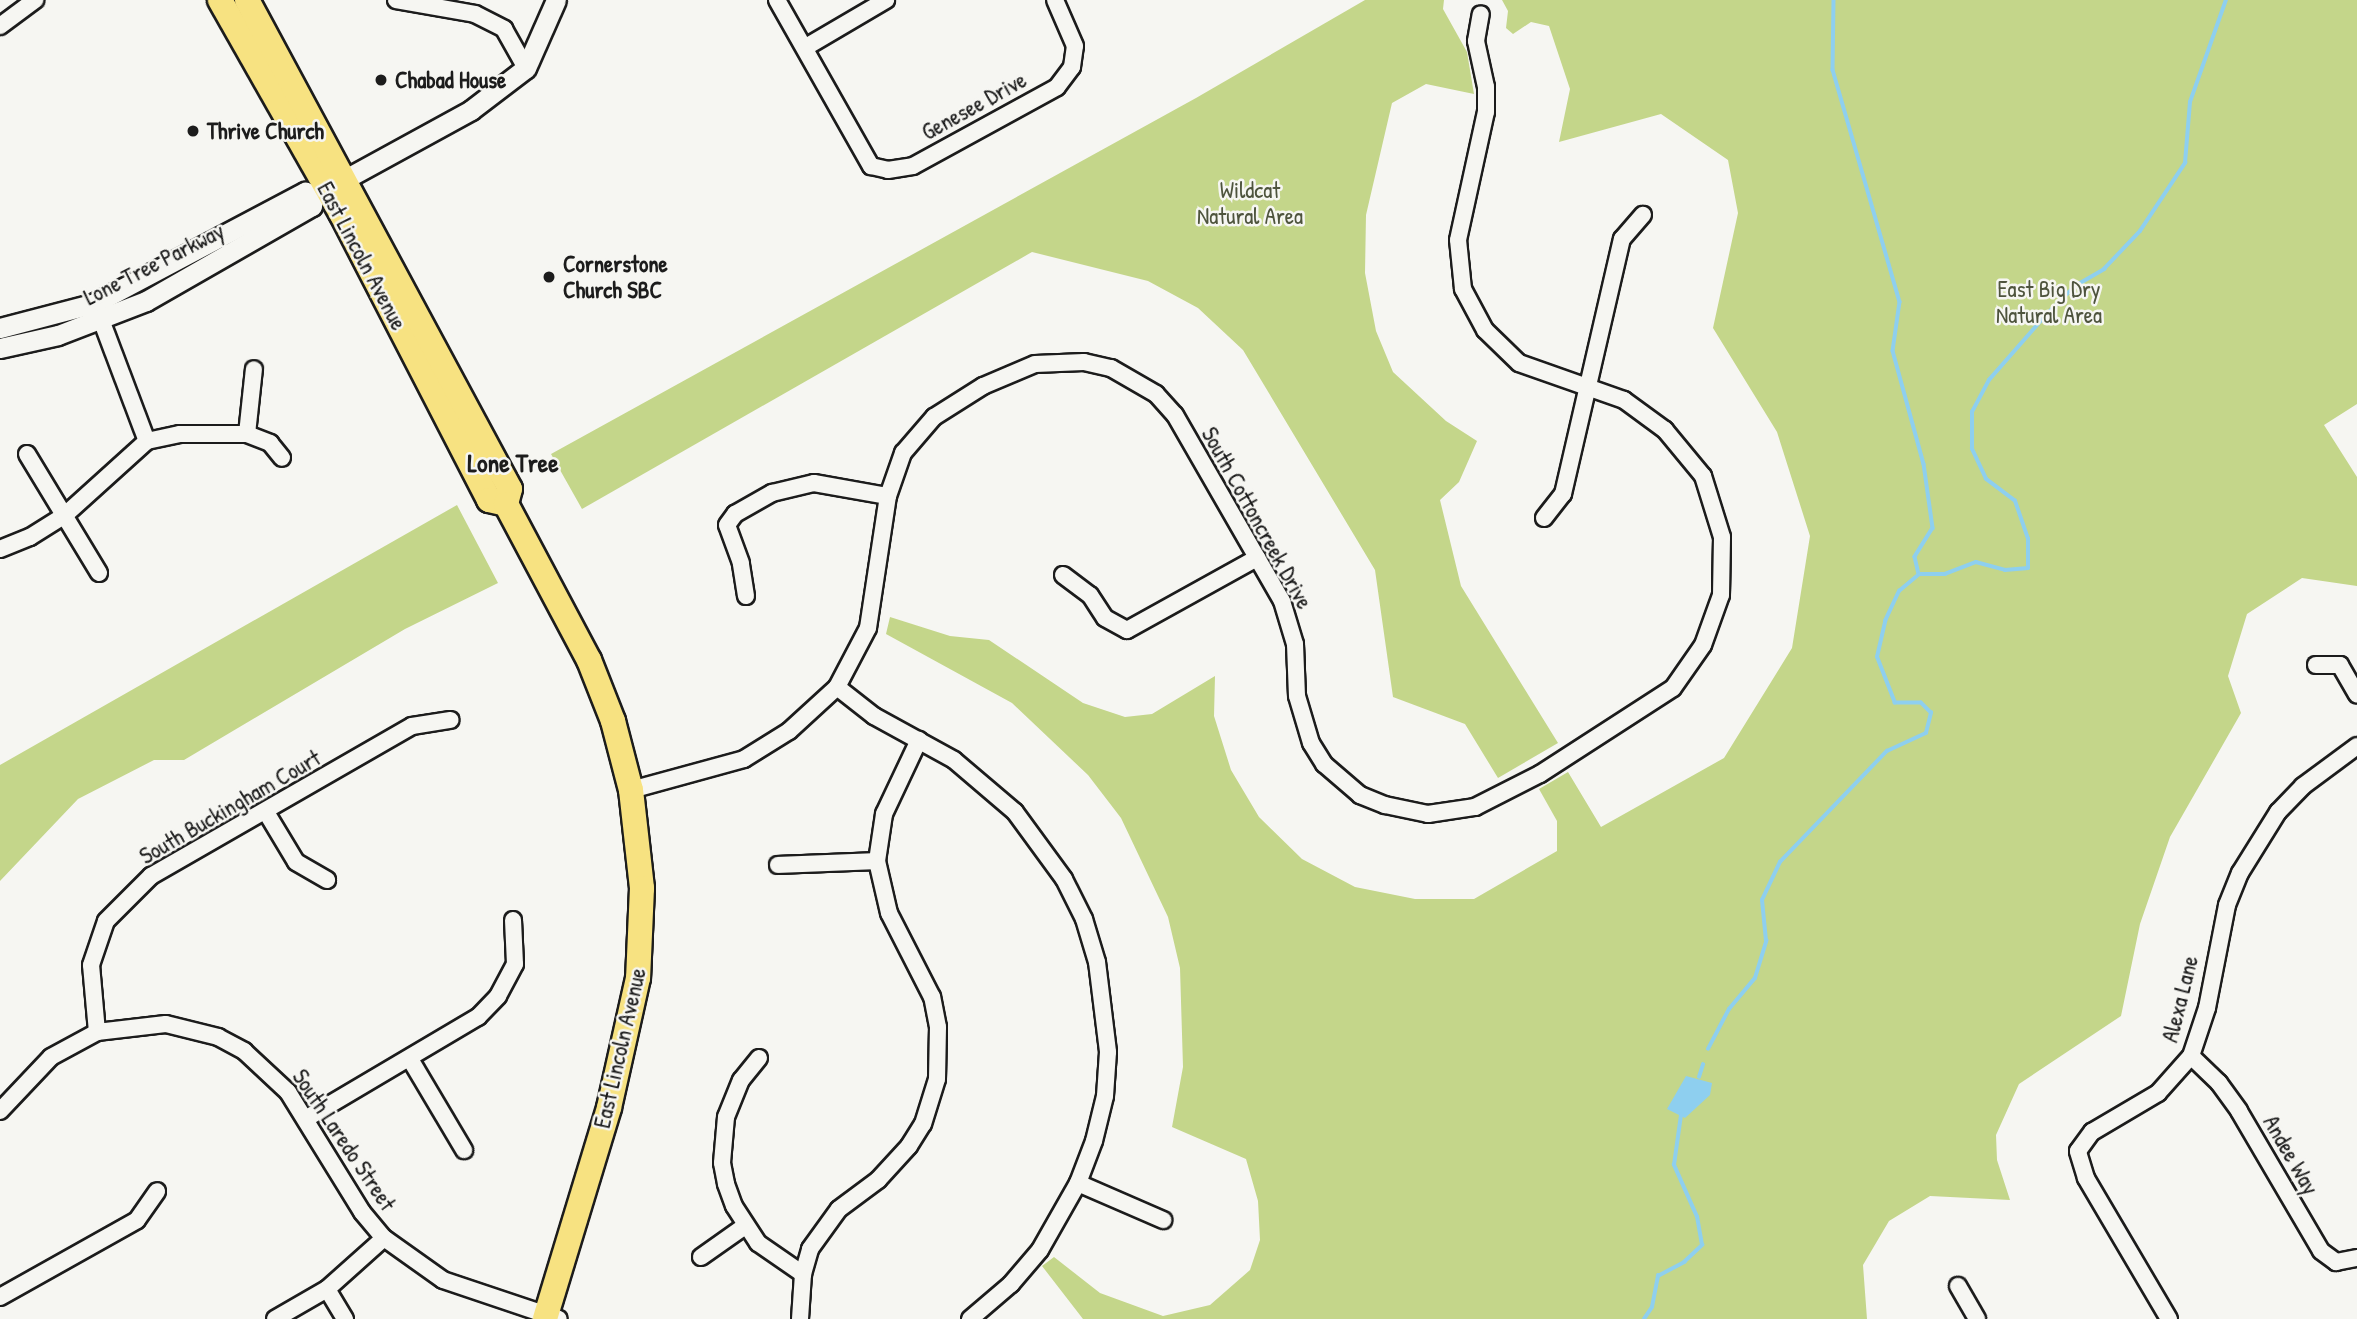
<!DOCTYPE html>
<html>
<head>
<meta charset="utf-8">
<style>
  body { margin:0 }
  #map { position:relative; width:2357px; height:1319px; overflow:hidden; background:#f6f6f2; font-family:"Patrick Hand",sans-serif }
  div>[style] { position:absolute }
  [style*='--x'] { left:calc(var(--x)*1px); top:calc(var(--y)*1px); width:calc(var(--w)*1px); rotate:calc(var(--a)*1deg) }
  .green>* { inset:0; background:#c4d68a }
  .water>* { inset:0; background:#8ecfef }
  .stream>* { height:3.5px; margin:-1.75px; padding:0 1.75px; transform-origin:1.75px; border-radius:1.75px; background:#8ecfef }
  .roads { filter:drop-shadow(2px 0 #1c1c1c) drop-shadow(-2px 0 #1c1c1c) drop-shadow(0 2px #1c1c1c) drop-shadow(0 -2px #1c1c1c) }
  .minor>* { height:16px; margin:-8px; padding:0 8px; transform-origin:8px; border-radius:8px; background:#f6f6f2 }
  .tertiary>* { height:19px; margin:-9.5px; padding:0 9.5px; transform-origin:9.5px; border-radius:9.5px; background:#f6f6f2 }
  .primary>* { height:24px; margin:-12px; padding:0 12px; transform-origin:12px; border-radius:12px; background:#f7e281 }
  .dots>* { width:19px; height:19px; translate:-50% -50%; box-sizing:border-box; border:4px solid #f6f6f2; border-radius:50% }
  span { translate:-50% -50%; white-space:nowrap; text-align:center; line-height:1.15; -webkit-text-stroke:5px #f6f6f2; paint-order:stroke }
  .poi-label { font-size:23px; color:#1c1c1c; font-weight:700 }
  .left { translate:0 -50%; text-align:left }
  .street-label { font-size:23px; color:#1c1c1c }
  .park-label { font-size:23px; color:#4e543d }
  .quarter-label { font-size:26px; color:#1c1c1c; font-weight:700 }
</style>
</head>
<body>
<div id="map">
  <div class="green">
    <i style="clip-path:polygon(1365px 0,1444px 0,1443px 9px,1467px 52px,1474px 94px,1426px 84px,1392px 103px,1366px 215px,1365px 273px,1376px 331px,1393px 372px,1446px 421px,1477px 441px,1459px 482px,1440px 500px,1461px 586px,1558px 743px,1498px 778px,1465px 724px,1393px 697px,1375px 570px,1243px 350px,1198px 308px,1148px 281px,1032px 252px,582px 509px,551px 454px,1196px 98px)"></i>
    <i style="clip-path:polygon(1502px 0,2357px 0,2357px 404px,2324px 425px,2357px 477px,2357px 586px,2302px 578px,2247px 614px,2228px 676px,2241px 713px,2170px 837px,2140px 924px,2121px 1016px,2019px 1084px,1996px 1135px,1997px 1160px,2010px 1200px,1930px 1196px,1889px 1221px,1863px 1265px,1867px 1319px,1083px 1319px,1042px 1266px,1054px 1257px,1100px 1293px,1163px 1316px,1210px 1305px,1250px 1270px,1260px 1240px,1258px 1201px,1246px 1159px,1172px 1127px,1183px 1067px,1180px 968px,1168px 917px,1121px 818px,1088px 775px,1012px 703px,886px 634px,890px 617px,950px 636px,989px 640px,1083px 703px,1125px 717px,1152px 714px,1215px 676px,1214px 716px,1231px 770px,1259px 817px,1302px 859px,1355px 887px,1415px 899px,1474px 899px,1557px 851px,1557px 821px,1539px 789px,1568px 772px,1601px 827px,1724px 758px,1792px 648px,1810px 536px,1777px 432px,1713px 328px,1738px 213px,1728px 160px,1661px 114px,1559px 142px,1570px 89px,1549px 26px,1531px 22px,1513px 34px,1506px 28px,1508px 11px)"></i>
    <i style="clip-path:polygon(457px 505px,498px 583px,405px 629px,184px 760px,154px 760px,78px 799px,0 881px,0 765px)"></i>
  </div>
  <div class="water">
    <i style="clip-path:polygon(1686px 1076px,1712px 1083px,1710px 1095px,1685px 1118px,1667px 1109px)"></i>
  </div>
  <div class="stream">
    <i style="--x:1834;--y:0;--w:70;--a:90.8"></i>
    <i style="--x:1833;--y:70;--w:241;--a:73.9"></i>
    <i style="--x:1900;--y:302;--w:49;--a:98.1"></i>
    <i style="--x:1893;--y:351;--w:117;--a:74.7"></i>
    <i style="--x:1924;--y:464;--w:65;--a:82"></i>
    <i style="--x:1933;--y:528;--w:34;--a:122"></i>
    <i style="--x:1915;--y:557;--w:17;--a:77"></i>
    <i style="--x:1708;--y:1049;--w:45;--a:-62.3"></i>
    <i style="--x:1729;--y:1009;--w:40;--a:-50"></i>
    <i style="--x:1755;--y:978;--w:39;--a:-73"></i>
    <i style="--x:1766;--y:941;--w:41;--a:-95.6"></i>
    <i style="--x:1762;--y:900;--w:42;--a:-64.7"></i>
    <i style="--x:1780;--y:862;--w:154;--a:-46.1"></i>
    <i style="--x:1887;--y:751;--w:43;--a:-24.8"></i>
    <i style="--x:1926;--y:733;--w:21;--a:-76"></i>
    <i style="--x:1931;--y:713;--w:14;--a:-135"></i>
    <i style="--x:1921;--y:703;--w:26;--a:180"></i>
    <i style="--x:1895;--y:703;--w:49;--a:-111.4"></i>
    <i style="--x:1877;--y:657;--w:37;--a:-77"></i>
    <i style="--x:1885;--y:621;--w:33;--a:-65"></i>
    <i style="--x:1899;--y:591;--w:26;--a:-40"></i>
    <i style="--x:1919;--y:574;--w:26;--a:0"></i>
    <i style="--x:1945;--y:574;--w:33;--a:-21"></i>
    <i style="--x:1976;--y:562;--w:30;--a:15"></i>
    <i style="--x:2005;--y:570;--w:23;--a:-5"></i>
    <i style="--x:2028;--y:568;--w:29;--a:-90"></i>
    <i style="--x:2028;--y:539;--w:40;--a:-108.9"></i>
    <i style="--x:2015;--y:501;--w:36;--a:-143"></i>
    <i style="--x:1986;--y:479;--w:33;--a:-115"></i>
    <i style="--x:1972;--y:449;--w:37;--a:-90"></i>
    <i style="--x:1972;--y:412;--w:36;--a:-62"></i>
    <i style="--x:1989;--y:380;--w:85;--a:-48.8"></i>
    <i style="--x:2045;--y:316;--w:42;--a:-45"></i>
    <i style="--x:2075;--y:286;--w:34;--a:-30"></i>
    <i style="--x:2104;--y:269;--w:52;--a:-46.5"></i>
    <i style="--x:2140;--y:231;--w:82;--a:-56.5"></i>
    <i style="--x:2185;--y:163;--w:61;--a:-85.3"></i>
    <i style="--x:2190;--y:102;--w:108;--a:-70.6"></i>
    <i style="--x:1699;--y:1077;--w:13;--a:-72"></i>
    <i style="--x:1644;--y:1319;--w:14;--a:-56"></i>
    <i style="--x:1652;--y:1307;--w:32;--a:-79"></i>
    <i style="--x:1658;--y:1276;--w:30;--a:-28"></i>
    <i style="--x:1684;--y:1262;--w:25;--a:-43"></i>
    <i style="--x:1702;--y:1245;--w:28;--a:-100"></i>
    <i style="--x:1697;--y:1217;--w:57;--a:-113.9"></i>
    <i style="--x:1674;--y:1165;--w:50;--a:-82"></i>
  </div>
  <div class="roads">
    <div class="minor">
      <i style="--x:396;--y:0;--w:80;--a:10"></i>
      <i style="--x:475;--y:14;--w:33;--a:27"></i>
      <i style="--x:504;--y:29;--w:45;--a:60.6"></i>
      <i style="--x:777;--y:0;--w:191;--a:60.5"></i>
      <i style="--x:871;--y:166;--w:17;--a:13"></i>
      <i style="--x:888;--y:170;--w:25;--a:-9"></i>
      <i style="--x:913;--y:166;--w:164;--a:-28.7"></i>
      <i style="--x:1057;--y:87;--w:25;--a:-53"></i>
      <i style="--x:1072;--y:67;--w:21;--a:-82"></i>
      <i style="--x:1075;--y:46;--w:50;--a:-113.5"></i>
      <i style="--x:0;--y:26;--w:44;--a:-36.6"></i>
      <i style="--x:806;--y:47;--w:93;--a:-30.4"></i>
      <i style="--x:97;--y:309;--w:141;--a:69.3"></i>
      <i style="--x:247;--y:434;--w:65;--a:-83.9"></i>
      <i style="--x:27;--y:454;--w:139;--a:58.8"></i>
      <i style="--x:1544;--y:518;--w:31;--a:-52"></i>
      <i style="--x:1563;--y:494;--w:262;--a:-77"></i>
      <i style="--x:1622;--y:239;--w:32;--a:-49"></i>
      <i style="--x:0;--y:549;--w:32;--a:-22"></i>
      <i style="--x:30;--y:537;--w:41;--a:-32.2"></i>
      <i style="--x:65;--y:515;--w:110;--a:-42.1"></i>
      <i style="--x:147;--y:441;--w:34;--a:-12"></i>
      <i style="--x:180;--y:434;--w:67;--a:0"></i>
      <i style="--x:247;--y:434;--w:25;--a:21"></i>
      <i style="--x:270;--y:443;--w:19;--a:51"></i>
      <i style="--x:1063;--y:575;--w:34;--a:37"></i>
      <i style="--x:1090;--y:595;--w:27;--a:57"></i>
      <i style="--x:1105;--y:618;--w:25;--a:29"></i>
      <i style="--x:1127;--y:630;--w:149;--a:-29"></i>
      <i style="--x:746;--y:596;--w:33;--a:-99"></i>
      <i style="--x:741;--y:563;--w:40;--a:-110.2"></i>
      <i style="--x:727;--y:525;--w:14;--a:-54"></i>
      <i style="--x:735;--y:514;--w:43;--a:-29.6"></i>
      <i style="--x:772;--y:493;--w:43;--a:-13.4"></i>
      <i style="--x:814;--y:483;--w:75;--a:10"></i>
      <i style="--x:2316;--y:665;--w:24;--a:0"></i>
      <i style="--x:2340;--y:665;--w:34;--a:60"></i>
      <i style="--x:837;--y:687;--w:47;--a:38.1"></i>
      <i style="--x:874;--y:716;--w:91;--a:28.8"></i>
      <i style="--x:954;--y:760;--w:80;--a:40.4"></i>
      <i style="--x:1015;--y:812;--w:83;--a:53.8"></i>
      <i style="--x:1064;--y:879;--w:45;--a:63.4"></i>
      <i style="--x:1084;--y:919;--w:45;--a:73.2"></i>
      <i style="--x:1097;--y:962;--w:91;--a:83"></i>
      <i style="--x:1108;--y:1052;--w:44;--a:93.9"></i>
      <i style="--x:1105;--y:1096;--w:46;--a:103.7"></i>
      <i style="--x:1094;--y:1141;--w:45;--a:110.9"></i>
      <i style="--x:1078;--y:1183;--w:77;--a:119.6"></i>
      <i style="--x:1040;--y:1250;--w:45;--a:130.5"></i>
      <i style="--x:1011;--y:1284;--w:54;--a:139.5"></i>
      <i style="--x:631;--y:790;--w:117;--a:-15.3"></i>
      <i style="--x:744;--y:759;--w:53;--a:-31.9"></i>
      <i style="--x:789;--y:731;--w:65;--a:-42.5"></i>
      <i style="--x:837;--y:687;--w:67;--a:-62.3"></i>
      <i style="--x:868;--y:628;--w:134;--a:-81.4"></i>
      <i style="--x:888;--y:496;--w:46;--a:-70.8"></i>
      <i style="--x:903;--y:453;--w:48;--a:-49.3"></i>
      <i style="--x:934;--y:417;--w:58;--a:-32.3"></i>
      <i style="--x:983;--y:386;--w:56;--a:-22.9"></i>
      <i style="--x:1035;--y:364;--w:49;--a:-2.3"></i>
      <i style="--x:1084;--y:362;--w:28;--a:13"></i>
      <i style="--x:1111;--y:368;--w:52;--a:30"></i>
      <i style="--x:1156;--y:394;--w:28;--a:48"></i>
      <i style="--x:1175;--y:415;--w:215;--a:60.1"></i>
      <i style="--x:1282;--y:601;--w:45;--a:73.2"></i>
      <i style="--x:1295;--y:644;--w:52;--a:87.8"></i>
      <i style="--x:1297;--y:696;--w:49;--a:73.4"></i>
      <i style="--x:1311;--y:743;--w:25;--a:58"></i>
      <i style="--x:1324;--y:764;--w:48;--a:40.7"></i>
      <i style="--x:1360;--y:795;--w:27;--a:22"></i>
      <i style="--x:1385;--y:805;--w:44;--a:11.8"></i>
      <i style="--x:1428;--y:814;--w:48;--a:-8.5"></i>
      <i style="--x:1475;--y:807;--w:73;--a:-26.9"></i>
      <i style="--x:1540;--y:774;--w:158;--a:-32.9"></i>
      <i style="--x:1673;--y:688;--w:52;--a:-55.1"></i>
      <i style="--x:1703;--y:645;--w:53;--a:-70.2"></i>
      <i style="--x:1721;--y:595;--w:58;--a:-89"></i>
      <i style="--x:1722;--y:537;--w:64;--a:-107.3"></i>
      <i style="--x:1703;--y:476;--w:60;--a:-129.6"></i>
      <i style="--x:1665;--y:430;--w:51;--a:-143.8"></i>
      <i style="--x:1624;--y:400;--w:111;--a:-160.6"></i>
      <i style="--x:1519;--y:363;--w:47;--a:-135.9"></i>
      <i style="--x:1485;--y:330;--w:47;--a:-118.2"></i>
      <i style="--x:1463;--y:289;--w:49;--a:-95.8"></i>
      <i style="--x:1458;--y:240;--w:131;--a:-77.7"></i>
      <i style="--x:1486;--y:112;--w:25;--a:-90"></i>
      <i style="--x:1486;--y:87;--w:47;--a:-102.3"></i>
      <i style="--x:1476;--y:41;--w:27;--a:-80"></i>
      <i style="--x:266;--y:812;--w:58;--a:59"></i>
      <i style="--x:296;--y:862;--w:36;--a:30"></i>
      <i style="--x:778;--y:865;--w:99;--a:-2.3"></i>
      <i style="--x:97;--y:1032;--w:67;--a:-95.1"></i>
      <i style="--x:91;--y:965;--w:46;--a:-71.2"></i>
      <i style="--x:106;--y:921;--w:64;--a:-45"></i>
      <i style="--x:151;--y:876;--w:301;--a:-29.9"></i>
      <i style="--x:412;--y:726;--w:39;--a:-9"></i>
      <i style="--x:2191;--y:1056;--w:39;--a:44"></i>
      <i style="--x:2219;--y:1083;--w:34;--a:54"></i>
      <i style="--x:2239;--y:1111;--w:162;--a:59.6"></i>
      <i style="--x:2321;--y:1251;--w:19;--a:36"></i>
      <i style="--x:2336;--y:1262;--w:21;--a:-11"></i>
      <i style="--x:759;--y:1058;--w:28;--a:129"></i>
      <i style="--x:741;--y:1080;--w:40;--a:112"></i>
      <i style="--x:726;--y:1117;--w:46;--a:95"></i>
      <i style="--x:722;--y:1163;--w:21;--a:79"></i>
      <i style="--x:726;--y:1184;--w:23;--a:70"></i>
      <i style="--x:734;--y:1206;--w:44;--a:57"></i>
      <i style="--x:758;--y:1243;--w:55;--a:34.6"></i>
      <i style="--x:410;--y:1059;--w:106;--a:59.3"></i>
      <i style="--x:0;--y:1111;--w:74;--a:-46.6"></i>
      <i style="--x:51;--y:1057;--w:52;--a:-28.5"></i>
      <i style="--x:97;--y:1032;--w:69;--a:-6.6"></i>
      <i style="--x:166;--y:1024;--w:54;--a:14"></i>
      <i style="--x:218;--y:1037;--w:30;--a:28"></i>
      <i style="--x:244;--y:1051;--w:60;--a:43"></i>
      <i style="--x:288;--y:1092;--w:141;--a:58.3"></i>
      <i style="--x:362;--y:1212;--w:34;--a:50"></i>
      <i style="--x:384;--y:1238;--w:72;--a:35.4"></i>
      <i style="--x:443;--y:1280;--w:122;--a:18.6"></i>
      <i style="--x:307;--y:1118;--w:199;--a:-30.6"></i>
      <i style="--x:478;--y:1017;--w:29;--a:-46"></i>
      <i style="--x:498;--y:996;--w:36;--a:-62"></i>
      <i style="--x:515;--y:964;--w:44;--a:-92.6"></i>
      <i style="--x:1078;--y:1183;--w:93;--a:23.5"></i>
      <i style="--x:701;--y:1257;--w:54;--a:-35.2"></i>
      <i style="--x:1958;--y:1286;--w:38;--a:60"></i>
      <i style="--x:327;--y:1289;--w:35;--a:59"></i>
      <i style="--x:0;--y:1297;--w:157;--a:-29.3"></i>
      <i style="--x:137;--y:1220;--w:35;--a:-55"></i>
      <i style="--x:275;--y:1319;--w:60;--a:-30"></i>
      <i style="--x:327;--y:1289;--w:76;--a:-41.8"></i>
      <i style="--x:800;--y:1319;--w:45;--a:-86.2"></i>
      <i style="--x:803;--y:1274;--w:26;--a:-74"></i>
      <i style="--x:810;--y:1249;--w:49;--a:-54.1"></i>
      <i style="--x:839;--y:1209;--w:49;--a:-36.6"></i>
      <i style="--x:878;--y:1180;--w:46;--a:-47.6"></i>
      <i style="--x:909;--y:1146;--w:26;--a:-58"></i>
      <i style="--x:923;--y:1124;--w:47;--a:-72.7"></i>
      <i style="--x:937;--y:1079;--w:52;--a:-88.9"></i>
      <i style="--x:938;--y:1027;--w:31;--a:-101"></i>
      <i style="--x:932;--y:997;--w:94;--a:-117.1"></i>
      <i style="--x:889;--y:913;--w:53;--a:-103"></i>
      <i style="--x:877;--y:861;--w:48;--a:-81.5"></i>
      <i style="--x:884;--y:814;--w:82;--a:-64.7"></i>
      <i style="--x:2169;--y:1319;--w:164;--a:-120.5"></i>
      <i style="--x:2086;--y:1178;--w:28;--a:-107"></i>
      <i style="--x:2078;--y:1151;--w:24;--a:-54"></i>
      <i style="--x:2092;--y:1132;--w:77;--a:-30.6"></i>
      <i style="--x:2158;--y:1093;--w:50;--a:-48.3"></i>
      <i style="--x:2191;--y:1056;--w:51;--a:-71.6"></i>
      <i style="--x:2207;--y:1008;--w:105;--a:-79"></i>
      <i style="--x:2227;--y:905;--w:35;--a:-68"></i>
      <i style="--x:2240;--y:873;--w:72;--a:-58.1"></i>
      <i style="--x:2278;--y:812;--w:36;--a:-46"></i>
      <i style="--x:2303;--y:786;--w:67;--a:-36.5"></i>
    </div>
    <div class="tertiary">
      <i style="--x:0;--y:328;--w:98;--a:-14.7"></i>
      <i style="--x:95;--y:303;--w:238;--a:-27.9"></i>
      <i style="--x:305;--y:192;--w:9;--a:32"></i>
      <i style="--x:0;--y:348;--w:59;--a:-12.6"></i>
      <i style="--x:58;--y:335;--w:94;--a:-21.1"></i>
      <i style="--x:146;--y:301;--w:191;--a:-29.8"></i>
      <i style="--x:312;--y:206;--w:9;--a:-84"></i>
      <i style="--x:313;--y:197;--w:16;--a:-30"></i>
      <i style="--x:327;--y:189;--w:164;--a:-28.7"></i>
      <i style="--x:471;--y:110;--w:69;--a:-37.4"></i>
      <i style="--x:526;--y:68;--w:74;--a:-66.2"></i>
    </div>
    <div class="primary">
      <i style="--x:220;--y:0;--w:245;--a:60.4"></i>
      <i style="--x:341;--y:213;--w:323;--a:62.7"></i>
      <i style="--x:489;--y:500;--w:17;--a:13"></i>
      <i style="--x:247;--y:0;--w:555;--a:61.73"></i>
      <i style="--x:510;--y:489;--w:16;--a:105"></i>
      <i style="--x:506;--y:504;--w:177;--a:62"></i>
      <i style="--x:589;--y:660;--w:66;--a:68.5"></i>
      <i style="--x:613;--y:721;--w:71;--a:75.4"></i>
      <i style="--x:631;--y:790;--w:99;--a:83.6"></i>
      <i style="--x:642;--y:888;--w:90;--a:92.5"></i>
      <i style="--x:638;--y:978;--w:133;--a:102.6"></i>
      <i style="--x:609;--y:1108;--w:220;--a:106.9"></i>
    </div>
  </div>
  <div class="dots">
    <i style="left:381px;top:80px;background:#1c1c1c"></i>
    <i style="left:193px;top:131px;background:#1c1c1c"></i>
    <i style="left:549px;top:277px;background:#1c1c1c"></i>
  </div>
  <div class="poi-label">
    <span class="left" style="left:395px;top:80px">Chabad House</span>
    <span class="left" style="left:207px;top:131px">Thrive Church</span>
    <span class="left" style="left:563px;top:277px">Cornerstone<br>Church SBC</span>
  </div>
  <div class="street-label">
    <span style="left:974px;top:106px;rotate:-29deg">Genesee Drive</span>
    <span style="left:362px;top:256px;rotate:62deg">East Lincoln Avenue</span>
    <span style="left:154px;top:264px;rotate:-27deg">Lone Tree Parkway</span>
    <span style="left:1257px;top:518px;rotate:61deg">South Cottoncreek Drive</span>
    <span style="left:230px;top:807px;rotate:-30deg">South Buckingham Court</span>
    <span style="left:2180px;top:999px;rotate:-76deg">Alexa Lane</span>
    <span style="left:620px;top:1048px;rotate:-77deg">East Lincoln Avenue</span>
    <span style="left:344px;top:1140px;rotate:56deg">South Laredo Street</span>
    <span style="left:2291px;top:1155px;rotate:60deg">Andee Way</span>
  </div>
  <div class="park-label">
    <span style="left:1250px;top:203px">Wildcat<br>Natural Area</span>
    <span style="left:2049px;top:302px">East Big Dry<br>Natural Area</span>
  </div>
  <div class="quarter-label">
    <span style="left:513px;top:463px">Lone Tree</span>
  </div>
</div>
</body>
</html>
